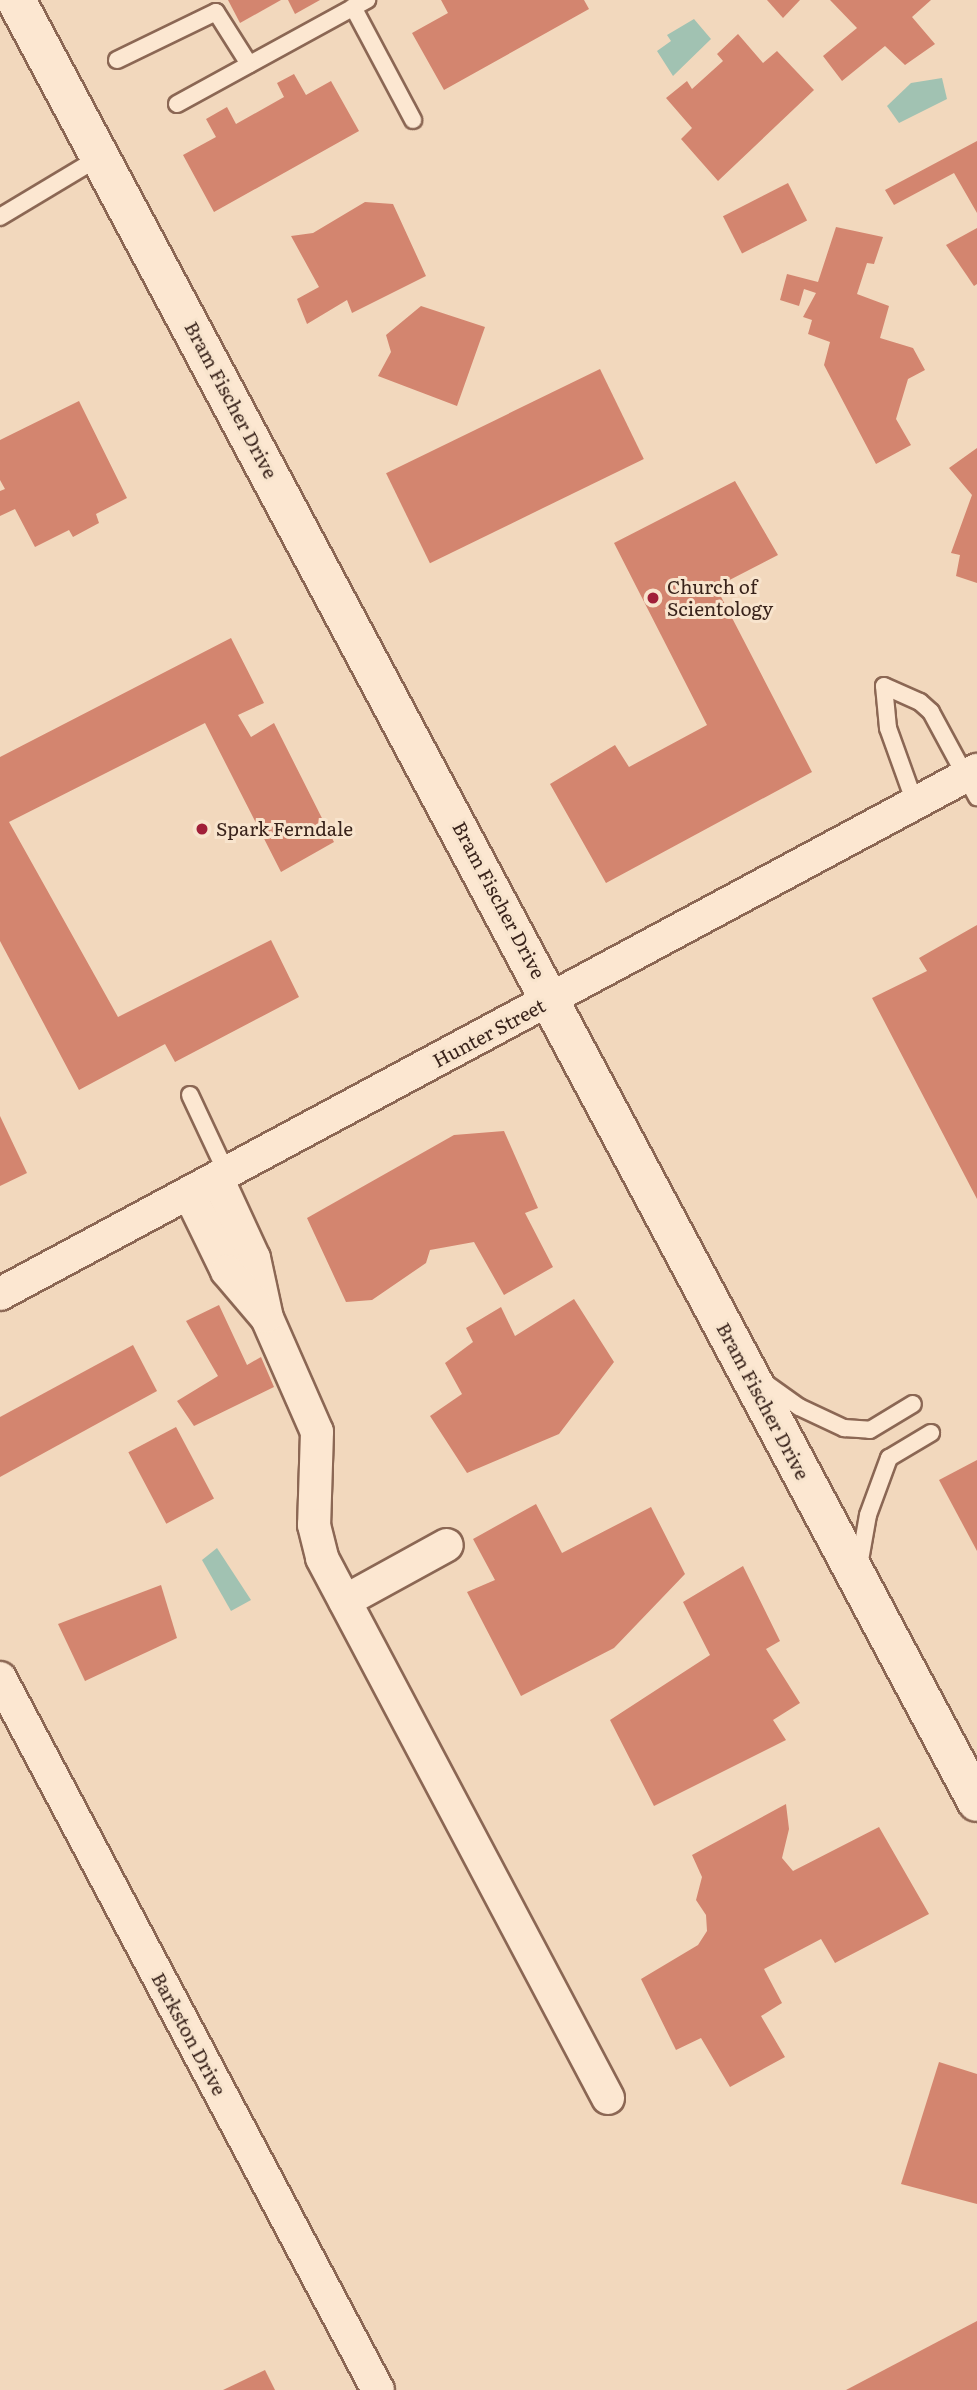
<!DOCTYPE html>
<html>
<head>
<meta charset="utf-8">
<style>
  body { margin:0 }
  #map { position:relative; width:977px; height:2390px; overflow:hidden; background:#f2d8bd; font-family:Literata,serif }
  div>[style] { position:absolute }
  [style*='--x'] { left:calc(var(--x)*1px); top:calc(var(--y)*1px); width:calc(var(--w)*1px); rotate:calc(var(--a)*1deg) }
  .water>* { inset:0; background:#a1c2b2 }
  .building>* { inset:0; background:#d3856f; transform-origin:0 0 }
  .roads { filter:drop-shadow(2px 0 #8b6754) drop-shadow(-2px 0 #8b6754) drop-shadow(0 2px #8b6754) drop-shadow(0 -2px #8b6754) }
  .service>* { height:16px; margin:-8px; padding:0 8px; transform-origin:8px; border-radius:8px; background:#fce7d1 }
  .minor>* { height:32px; margin:-16px; padding:0 16px; transform-origin:16px; border-radius:16px; background:#fce7d1 }
  .secondary>* { height:38px; margin:-19px; padding:0 19px; transform-origin:19px; border-radius:19px; background:#fce7d1 }
  .dots>* { width:19px; height:19px; translate:-50% -50%; box-sizing:border-box; border:4px solid #f8e4cd; border-radius:50% }
  span { translate:-50% -50%; white-space:nowrap; text-align:center; line-height:1.15; -webkit-text-stroke:6px #f8e4cd; paint-order:stroke }
  .street-label { font-size:19px; color:#39231b }
  .poi-label { font-size:19px; color:#39231b }
  .left { translate:0 -50%; text-align:left }
</style>
</head>
<body>
<div id="map">
  <div class="water">
    <i style="clip-path:polygon(694px 19px,711px 39px,673px 76px,657px 51px,671px 41px,667px 35px)"></i>
    <i style="clip-path:polygon(942px 78px,947px 99px,899px 123px,887px 106px,911px 83px)"></i>
    <i style="clip-path:polygon(217px 1548px,251px 1600px,231px 1611px,202px 1560px)"></i>
  </div>
  <div class="building">
    <i style="clip-path:polygon(228px 0,281px 0,240px 23px)"></i>
    <i style="clip-path:polygon(288px 0,320px 0,295px 14px)"></i>
    <i style="clip-path:polygon(441px 0,584px 0,589px 9px,444px 90px,412px 33px,448px 13px)"></i>
    <i style="clip-path:polygon(767px 0,800px 0,783px 18px)"></i>
    <i style="clip-path:polygon(830px 0,931px 0,912px 17px,935px 44px,905px 65px,885px 46px,842px 81px,823px 56px,857px 28px)"></i>
    <i style="clip-path:polygon(738px 34px,763px 63px,777px 51px,814px 90px,718px 181px,681px 139px,692px 128px,666px 98px,687px 81px,692px 89px,723px 61px,717px 54px)"></i>
    <i style="clip-path:polygon(294px 74px,306px 95px,331px 81px,359px 131px,214px 212px,183px 155px,216px 137px,206px 119px,227px 107px,236px 124px,284px 97px,277px 83px)"></i>
    <i style="clip-path:polygon(977px 141px,977px 213px,954px 173px,894px 205px,885px 190px)"></i>
    <i style="left:788px;top:183px;width:42px;height:73px;rotate:63deg"></i>
    <i style="clip-path:polygon(365px 202px,393px 204px,426px 276px,352px 313px,347px 300px,307px 324px,297px 299px,319px 287px,291px 236px,313px 233px)"></i>
    <i style="clip-path:polygon(836px 227px,883px 237px,874px 264px,867px 263px,857px 294px,889px 306px,880px 338px,913px 348px,925px 370px,908px 379px,896px 419px,911px 445px,876px 464px,824px 365px,830px 342px,808px 334px,812px 320px,803px 317px,816px 293px,804px 289px,799px 306px,780px 300px,787px 274px,818px 282px)"></i>
    <i style="clip-path:polygon(977px 228px,977px 284px,974px 286px,946px 245px)"></i>
    <i style="clip-path:polygon(421px 306px,485px 327px,457px 406px,378px 376px,391px 352px,386px 335px)"></i>
    <i style="left:600px;top:369px;width:100px;height:238px;rotate:64deg"></i>
    <i style="clip-path:polygon(79px 401px,127px 498px,96px 514px,99px 523px,73px 537px,69px 530px,35px 547px,15px 509px,0 516px,0 491px,5px 489px,0 480px,0 440px)"></i>
    <i style="clip-path:polygon(977px 448px,977px 583px,956px 576px,960px 555px,951px 553px,972px 495px,949px 468px)"></i>
    <i style="clip-path:polygon(735px 481px,778px 555px,716px 587px,812px 772px,606px 883px,550px 784px,615px 745px,629px 767px,707px 725px,614px 543px)"></i>
    <i style="clip-path:polygon(231px 638px,264px 703px,238px 715px,251px 737px,274px 723px,334px 842px,281px 872px,205px 723px,9px 822px,118px 1017px,271px 940px,299px 997px,175px 1062px,165px 1044px,79px 1090px,0 941px,0 757px)"></i>
    <i style="clip-path:polygon(977px 925px,977px 1199px,872px 998px,927px 971px,919px 958px)"></i>
    <i style="clip-path:polygon(0 1116px,27px 1173px,0 1186px)"></i>
    <i style="clip-path:polygon(504px 1131px,538px 1208px,525px 1213px,553px 1267px,504px 1295px,474px 1242px,430px 1250px,426px 1263px,372px 1300px,346px 1302px,307px 1218px,454px 1135px)"></i>
    <i style="clip-path:polygon(574px 1299px,614px 1362px,559px 1434px,467px 1473px,430px 1416px,462px 1394px,445px 1363px,473px 1342px,466px 1328px,501px 1307px,515px 1336px)"></i>
    <i style="clip-path:polygon(219px 1305px,247px 1365px,261px 1357px,274px 1387px,194px 1426px,177px 1401px,218px 1376px,186px 1321px)"></i>
    <i style="clip-path:polygon(133px 1345px,157px 1391px,0 1477px,0 1417px)"></i>
    <i style="left:176px;top:1427px;width:81px;height:54px;rotate:62deg"></i>
    <i style="clip-path:polygon(977px 1460px,977px 1551px,939px 1480px)"></i>
    <i style="clip-path:polygon(536px 1504px,562px 1553px,651px 1507px,685px 1574px,614px 1648px,521px 1696px,467px 1592px,495px 1580px,473px 1539px)"></i>
    <i style="clip-path:polygon(743px 1566px,780px 1641px,766px 1649px,800px 1703px,773px 1720px,786px 1740px,654px 1806px,610px 1720px,710px 1655px,683px 1602px)"></i>
    <i style="clip-path:polygon(161px 1585px,177px 1638px,85px 1681px,58px 1624px)"></i>
    <i style="clip-path:polygon(786px 1804px,789px 1829px,782px 1858px,793px 1871px,879px 1827px,929px 1914px,835px 1963px,821px 1939px,764px 1969px,782px 2003px,761px 2016px,785px 2057px,730px 2087px,701px 2038px,676px 2050px,641px 1979px,698px 1945px,707px 1931px,706px 1915px,696px 1900px,702px 1877px,692px 1855px)"></i>
    <i style="clip-path:polygon(939px 2062px,977px 2074px,977px 2204px,901px 2184px)"></i>
    <i style="clip-path:polygon(977px 2321px,977px 2390px,846px 2390px)"></i>
    <i style="clip-path:polygon(265px 2370px,275px 2390px,223px 2390px)"></i>
  </div>
  <div class="roads">
    <div class="service">
      <i style="--x:353;--y:7;--w:128;--a:62"></i>
      <i style="--x:117;--y:60;--w:110;--a:-25.9"></i>
      <i style="--x:216;--y:12;--w:62;--a:57.6"></i>
      <i style="--x:177;--y:104;--w:217;--a:-28.7"></i>
      <i style="--x:0;--y:217;--w:117;--a:-31"></i>
      <i style="--x:915;--y:803;--w:80;--a:-109.8"></i>
      <i style="--x:888;--y:728;--w:42;--a:-95.4"></i>
      <i style="--x:884;--y:686;--w:39;--a:24"></i>
      <i style="--x:920;--y:702;--w:15;--a:42"></i>
      <i style="--x:931;--y:712;--w:97;--a:61.6"></i>
      <i style="--x:190;--y:1095;--w:85;--a:64.9"></i>
      <i style="--x:764;--y:1382;--w:43;--a:35.5"></i>
      <i style="--x:799;--y:1407;--w:50;--a:25"></i>
      <i style="--x:844;--y:1428;--w:26;--a:4"></i>
      <i style="--x:870;--y:1430;--w:50;--a:-31.2"></i>
      <i style="--x:859;--y:1566;--w:52;--a:-80"></i>
      <i style="--x:868;--y:1515;--w:61;--a:-69.8"></i>
      <i style="--x:889;--y:1458;--w:49;--a:-30.8"></i>
    </div>
    <div class="minor">
      <i style="--x:217;--y:1178;--w:88;--a:65.2"></i>
      <i style="--x:254;--y:1258;--w:61;--a:77.8"></i>
      <i style="--x:267;--y:1318;--w:124;--a:66.3"></i>
      <i style="--x:317;--y:1432;--w:93;--a:91.8"></i>
      <i style="--x:314;--y:1525;--w:34;--a:76"></i>
      <i style="--x:322;--y:1558;--w:611;--a:62.09"></i>
      <i style="--x:189;--y:1193;--w:87;--a:64"></i>
      <i style="--x:227;--y:1271;--w:60;--a:49.7"></i>
      <i style="--x:0;--y:1294;--w:1109;--a:-28.21"></i>
      <i style="--x:345;--y:1601;--w:116;--a:-28.8"></i>
      <i style="--x:0;--y:1678;--w:806;--a:62.04"></i>
    </div>
    <div class="secondary">
      <i style="--x:16;--y:0;--w:2042;--a:61.93"></i>
    </div>
  </div>
  <div class="dots">
    <i style="left:653px;top:598px;background:#a01f39"></i>
    <i style="left:202px;top:829px;background:#a01f39"></i>
  </div>
  <div class="street-label">
    <span style="left:231px;top:400px;rotate:62deg">Bram Fischer Drive</span>
    <span style="left:499px;top:900px;rotate:62deg">Bram Fischer Drive</span>
    <span style="left:489px;top:1033px;rotate:-28deg">Hunter Street</span>
    <span style="left:763px;top:1401px;rotate:62deg">Bram Fischer Drive</span>
    <span style="left:189px;top:2034px;rotate:62deg">Barkston Drive</span>
  </div>
  <div class="poi-label">
    <span class="left" style="left:667px;top:598px">Church of<br>Scientology</span>
    <span class="left" style="left:216px;top:829px">Spark Ferndale</span>
  </div>
</div>
</body>
</html>
